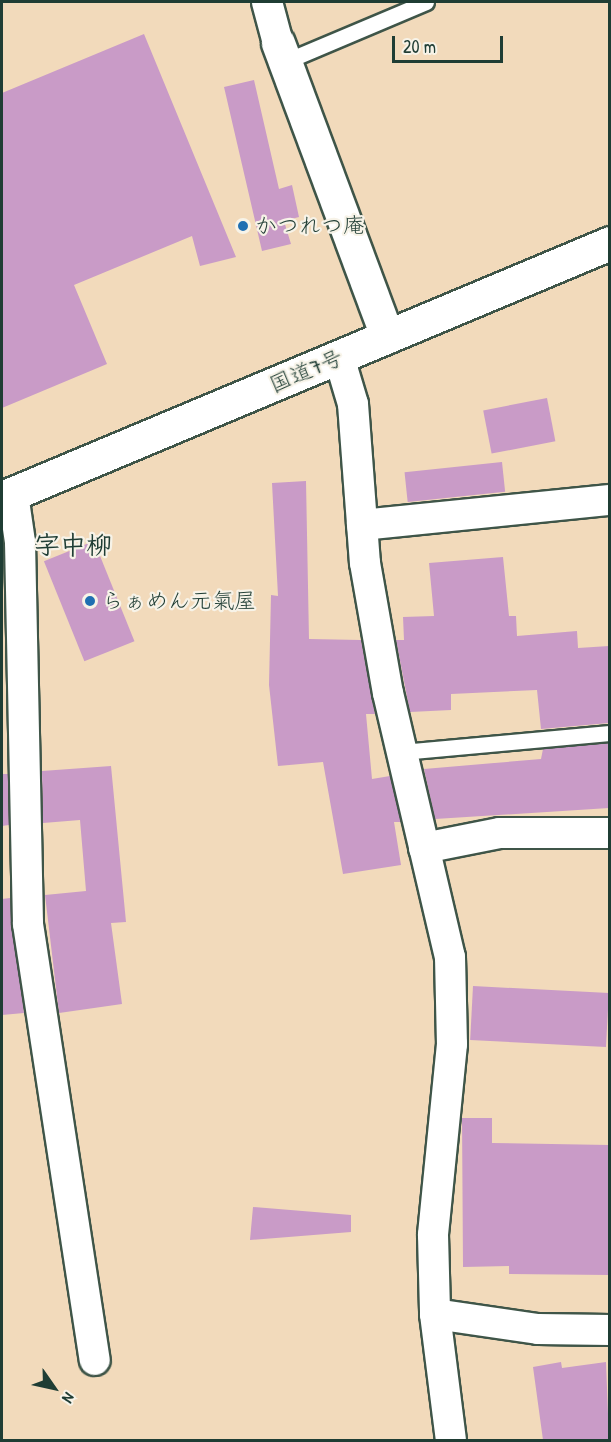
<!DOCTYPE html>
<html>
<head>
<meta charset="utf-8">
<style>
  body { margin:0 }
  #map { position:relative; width:611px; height:1442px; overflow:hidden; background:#f2dabb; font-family:"Patrick Hand","Klee One",sans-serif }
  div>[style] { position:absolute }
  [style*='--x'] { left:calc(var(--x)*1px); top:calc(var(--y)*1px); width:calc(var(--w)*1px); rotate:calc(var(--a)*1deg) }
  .building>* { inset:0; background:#c99bc7; transform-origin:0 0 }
  .roads { filter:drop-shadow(2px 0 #3f5548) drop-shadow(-2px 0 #3f5548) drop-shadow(0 2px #3f5548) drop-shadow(0 -2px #3f5548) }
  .lane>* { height:15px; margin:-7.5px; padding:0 7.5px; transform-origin:7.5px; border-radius:7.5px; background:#fff }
  .street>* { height:30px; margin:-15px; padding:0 15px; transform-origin:15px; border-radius:15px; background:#fff }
  .secondary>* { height:33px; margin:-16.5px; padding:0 16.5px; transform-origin:16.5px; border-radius:16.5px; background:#fff }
  .highway>* { height:33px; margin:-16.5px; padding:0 16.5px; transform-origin:16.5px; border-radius:16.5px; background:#fff }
  .dots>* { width:16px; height:16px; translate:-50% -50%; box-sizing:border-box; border:3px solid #f7f3e8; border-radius:50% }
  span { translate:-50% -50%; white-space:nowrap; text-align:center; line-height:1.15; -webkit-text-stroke:4.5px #f7f3e8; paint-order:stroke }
  .poi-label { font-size:22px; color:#1f3d34 }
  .left { translate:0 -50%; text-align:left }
  .street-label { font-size:22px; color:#1f3d34 }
  .quarter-label { font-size:26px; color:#1f3d34; font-weight:700 }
  .frame { position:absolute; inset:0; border:3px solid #1f3d34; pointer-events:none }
  .north { position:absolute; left:24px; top:1358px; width:60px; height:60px; -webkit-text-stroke:4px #f7f3e8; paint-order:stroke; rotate:124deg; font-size:16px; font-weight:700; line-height:24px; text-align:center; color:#1f3d34 }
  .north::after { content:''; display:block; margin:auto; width:21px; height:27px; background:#1f3d34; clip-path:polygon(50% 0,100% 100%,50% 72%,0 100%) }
  .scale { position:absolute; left:392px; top:36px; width:111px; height:27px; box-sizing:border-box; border:3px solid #1f3d34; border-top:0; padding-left:8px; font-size:18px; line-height:21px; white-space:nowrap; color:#1f3d34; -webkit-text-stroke:4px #f7f3e8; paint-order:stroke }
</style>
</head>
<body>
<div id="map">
  <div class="building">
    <i style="clip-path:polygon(144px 34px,236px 257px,200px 266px,192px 236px,74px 285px,107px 364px,2px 408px,2px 93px)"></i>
    <i style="clip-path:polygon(254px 80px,279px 189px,292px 185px,299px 217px,284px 221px,291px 244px,262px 251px,224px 87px)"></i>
    <i style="left:547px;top:398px;width:44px;height:65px;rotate:79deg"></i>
    <i style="left:502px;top:462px;width:30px;height:98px;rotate:84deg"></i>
    <i style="clip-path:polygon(306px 481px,309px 639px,361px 640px,375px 714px,366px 714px,372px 779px,390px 776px,401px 822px,394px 822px,401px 865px,343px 874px,323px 762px,278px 766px,269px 685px,271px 595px,278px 596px,272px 483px)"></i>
    <i style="left:94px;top:541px;width:108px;height:54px;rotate:68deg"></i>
    <i style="clip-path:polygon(503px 557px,509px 616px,516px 616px,517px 636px,577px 631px,578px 648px,609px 646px,609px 723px,541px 729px,537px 690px,451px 694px,451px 710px,410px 712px,396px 640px,404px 640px,403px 617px,434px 616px,429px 563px)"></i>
    <i style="clip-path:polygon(609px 743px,609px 808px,435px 819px,424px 769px,541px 759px,543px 749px)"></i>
    <i style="clip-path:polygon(111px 766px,126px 922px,111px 923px,122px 1004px,59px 1013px,45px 895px,86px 891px,80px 820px,43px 823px,42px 771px)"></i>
    <i style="clip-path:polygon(2px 774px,8px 774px,9px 825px,2px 826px)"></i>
    <i style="clip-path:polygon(10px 898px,24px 1013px,2px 1015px,2px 899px)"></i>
    <i style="left:473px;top:986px;width:136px;height:54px;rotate:3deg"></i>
    <i style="clip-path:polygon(462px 1118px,492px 1118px,492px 1143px,609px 1145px,609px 1275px,509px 1274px,509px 1266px,463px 1267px)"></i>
    <i style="clip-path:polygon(253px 1207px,351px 1215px,351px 1232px,250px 1240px)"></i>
    <i style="clip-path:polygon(561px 1362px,562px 1368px,606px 1362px,609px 1440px,543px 1440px,533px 1367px)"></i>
  </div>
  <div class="roads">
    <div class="lane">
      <i style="--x:284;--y:62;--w:154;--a:-22.9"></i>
      <i style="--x:401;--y:752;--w:210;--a:-5.2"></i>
    </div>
    <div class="street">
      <i style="--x:267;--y:2;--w:42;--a:75"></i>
      <i style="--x:339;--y:357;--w:49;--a:73.4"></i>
      <i style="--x:353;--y:404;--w:159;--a:85.7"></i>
      <i style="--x:365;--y:563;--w:132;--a:80"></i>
      <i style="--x:388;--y:693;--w:271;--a:76.8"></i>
      <i style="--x:450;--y:957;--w:87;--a:88.7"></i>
      <i style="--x:452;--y:1044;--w:192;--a:95.7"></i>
      <i style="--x:433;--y:1235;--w:79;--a:88.5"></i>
      <i style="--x:435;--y:1314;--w:127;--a:82.8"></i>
      <i style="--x:13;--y:494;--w:49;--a:81.7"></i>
      <i style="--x:20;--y:542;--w:382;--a:88.8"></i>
      <i style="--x:28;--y:924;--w:441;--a:81.3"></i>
      <i style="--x:362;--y:525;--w:249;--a:-5.8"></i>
      <i style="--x:424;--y:848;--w:77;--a:-11.2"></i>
      <i style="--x:500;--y:833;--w:110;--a:0"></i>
      <i style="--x:435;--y:1314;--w:104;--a:8.3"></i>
      <i style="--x:538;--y:1329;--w:72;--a:0.8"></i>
    </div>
    <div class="secondary">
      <i style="--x:278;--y:43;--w:313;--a:69.6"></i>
    </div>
    <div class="highway">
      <i style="--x:2;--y:498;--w:659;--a:-22.75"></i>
    </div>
  </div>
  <div class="dots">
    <i style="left:243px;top:226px;background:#1f6fb2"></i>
    <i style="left:90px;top:601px;background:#1f6fb2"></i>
  </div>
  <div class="poi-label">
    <span class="left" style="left:255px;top:226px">かつれつ庵</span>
    <span class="left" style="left:102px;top:601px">らぁめん元氣屋</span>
  </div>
  <div class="street-label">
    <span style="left:306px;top:371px;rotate:-23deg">国道7号</span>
  </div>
  <div class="quarter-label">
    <span style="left:73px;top:545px">字中柳</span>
  </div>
  <div class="frame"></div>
  <div class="north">N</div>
  <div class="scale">20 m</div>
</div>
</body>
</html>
